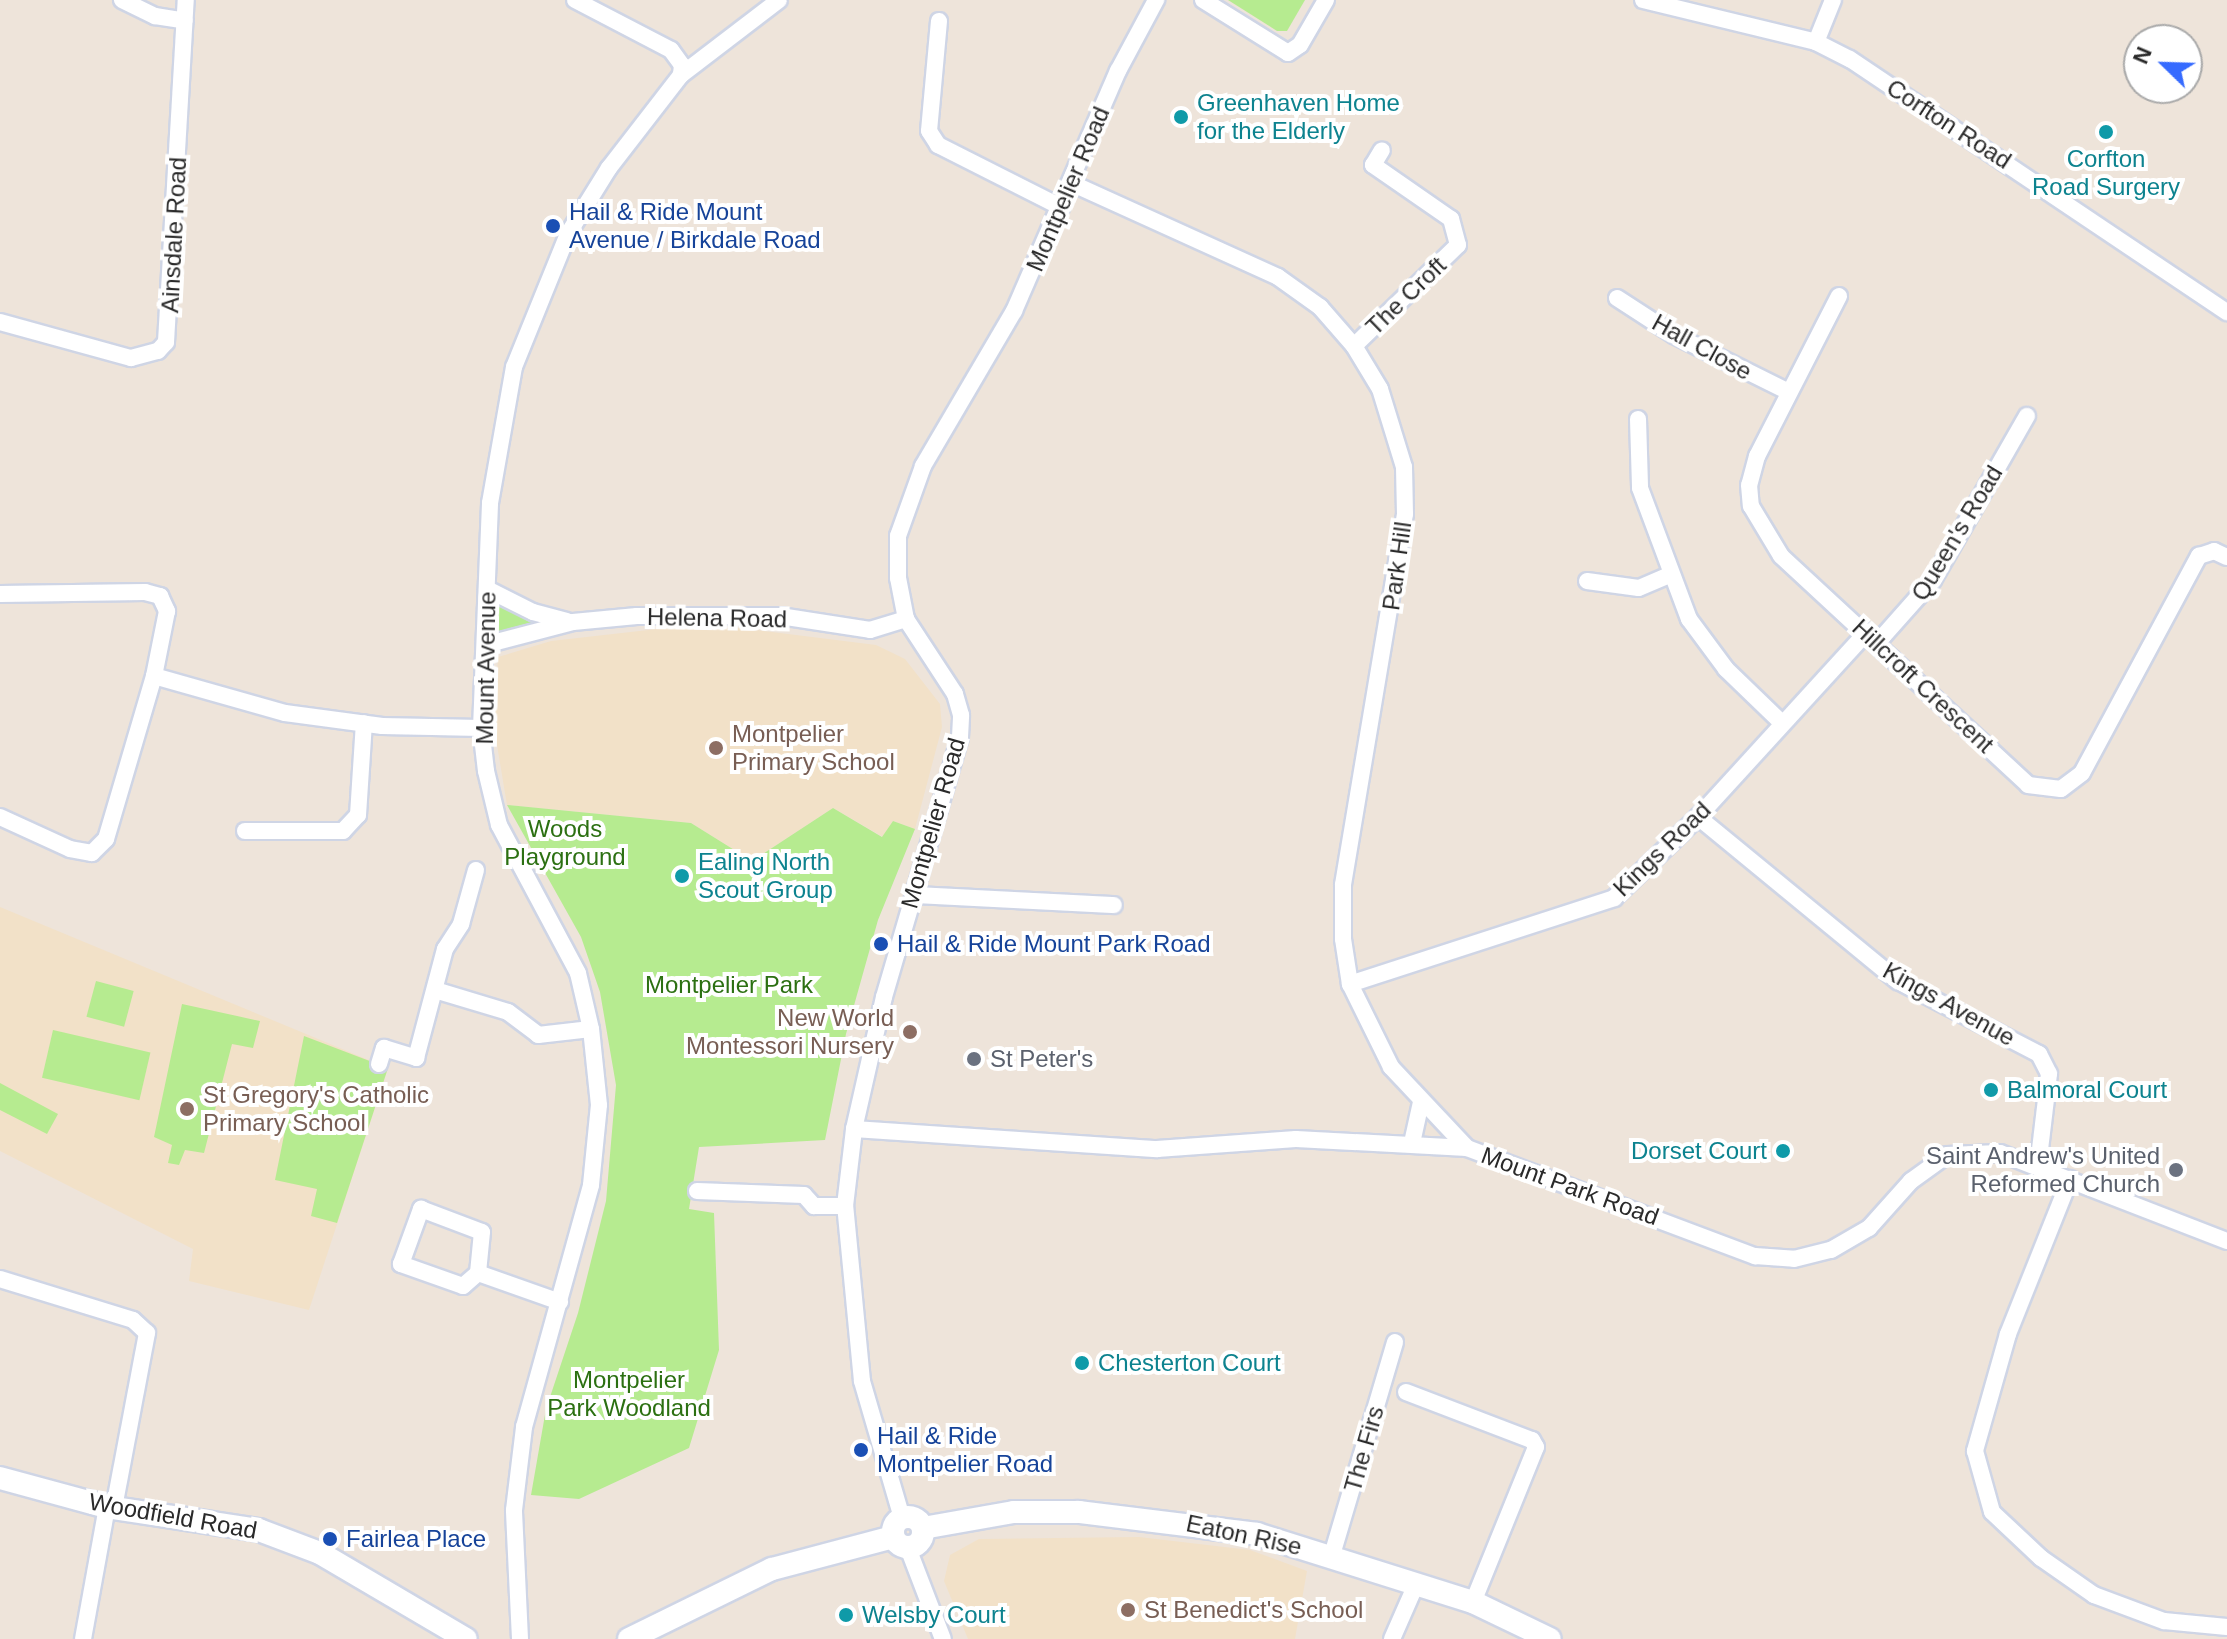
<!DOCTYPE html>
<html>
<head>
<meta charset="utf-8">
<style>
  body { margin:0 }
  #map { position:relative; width:2227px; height:1639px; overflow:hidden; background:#eee4da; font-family:Arial,sans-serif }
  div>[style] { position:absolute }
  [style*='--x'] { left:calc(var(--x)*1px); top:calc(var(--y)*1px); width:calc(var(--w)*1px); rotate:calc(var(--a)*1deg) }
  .education>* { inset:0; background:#f2e1c8 }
  .green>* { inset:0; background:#b6eb90; transform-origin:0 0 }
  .roads { filter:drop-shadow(2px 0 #cfd5e5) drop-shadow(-2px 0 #cfd5e5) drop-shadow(0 2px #cfd5e5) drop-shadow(0 -2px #cfd5e5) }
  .street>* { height:16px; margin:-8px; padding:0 8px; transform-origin:8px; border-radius:8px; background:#fff }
  .secondary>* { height:22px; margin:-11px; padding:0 11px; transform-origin:11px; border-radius:11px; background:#fff }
  .secondary>.ring { margin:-11px; padding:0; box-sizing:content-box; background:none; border:22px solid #fff; border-radius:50% }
  .dots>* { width:22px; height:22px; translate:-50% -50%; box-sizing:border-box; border:4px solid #fff; border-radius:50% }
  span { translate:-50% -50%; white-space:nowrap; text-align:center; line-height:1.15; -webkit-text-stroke:8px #fff; paint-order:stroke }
  .culture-label { font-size:24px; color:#0d838f }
  .left { translate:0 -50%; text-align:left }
  .right { translate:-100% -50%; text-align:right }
  .street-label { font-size:24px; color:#2a2a2a }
  .transit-label { font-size:24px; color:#164399 }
  .education-label { font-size:24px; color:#785e54 }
  .park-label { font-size:24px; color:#2c7012 }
  .worship-label { font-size:24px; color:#5b616d }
  .north { position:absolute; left:2123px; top:24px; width:80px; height:80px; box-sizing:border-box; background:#fff; border:2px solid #aaa; border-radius:50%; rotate:293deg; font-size:22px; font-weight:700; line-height:32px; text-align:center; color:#2a2a2a }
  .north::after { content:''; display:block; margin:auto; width:28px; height:36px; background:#366bff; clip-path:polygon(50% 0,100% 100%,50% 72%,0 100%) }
</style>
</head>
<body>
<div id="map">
  <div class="education">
    <i style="clip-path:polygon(666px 628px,740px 628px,876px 645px,905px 659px,940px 704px,942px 727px,915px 829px,893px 821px,883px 837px,833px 808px,752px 861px,691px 823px,507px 805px,494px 727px,498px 657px,551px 641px)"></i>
    <i style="clip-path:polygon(0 907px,388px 1068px,309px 1310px,189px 1281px,193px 1249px,0 1151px)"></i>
    <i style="clip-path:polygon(1139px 1537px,1250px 1550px,1307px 1571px,1295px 1639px,968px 1639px,944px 1581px,950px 1555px,979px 1539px)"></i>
  </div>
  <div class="green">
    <i style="clip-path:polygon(1228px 0,1305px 0,1287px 31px,1277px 31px)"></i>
    <i style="clip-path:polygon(497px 603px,520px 614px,546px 621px,496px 635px)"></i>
    <i style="clip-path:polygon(507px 805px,691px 823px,752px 861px,833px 808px,882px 837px,893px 821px,915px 829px,878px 920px,846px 1034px,825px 1140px,699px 1147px,689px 1209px,714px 1213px,719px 1350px,689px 1448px,579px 1499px,531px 1495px,546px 1409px,578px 1313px,606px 1201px,616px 1085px,600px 992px,581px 937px)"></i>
    <i style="left:96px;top:981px;width:39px;height:37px;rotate:15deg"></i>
    <i style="clip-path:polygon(182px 1004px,260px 1021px,253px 1048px,232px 1044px,204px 1153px,185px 1150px,179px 1165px,168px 1163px,172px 1145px,154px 1137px)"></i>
    <i style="left:53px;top:1030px;width:100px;height:49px;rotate:13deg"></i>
    <i style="clip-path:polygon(304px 1036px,388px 1068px,337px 1223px,311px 1216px,317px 1189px,275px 1180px)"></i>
    <i style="clip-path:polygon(0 1083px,58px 1114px,47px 1134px,0 1110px)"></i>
  </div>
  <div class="roads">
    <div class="street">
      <i style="--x:122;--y:0;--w:37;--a:26"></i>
      <i style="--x:155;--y:16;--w:30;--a:9"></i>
      <i style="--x:575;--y:0;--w:108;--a:27.5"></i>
      <i style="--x:671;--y:50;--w:19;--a:54"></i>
      <i style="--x:682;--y:65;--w:10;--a:96"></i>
      <i style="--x:1203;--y:0;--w:100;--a:31.9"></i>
      <i style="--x:1288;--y:53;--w:14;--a:-34"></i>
      <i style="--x:1300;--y:45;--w:52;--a:-60"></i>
      <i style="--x:1643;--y:0;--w:178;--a:13.6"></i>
      <i style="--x:1816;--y:42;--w:38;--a:27"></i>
      <i style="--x:1850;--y:59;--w:454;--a:33.9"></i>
      <i style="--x:939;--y:21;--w:110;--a:95.2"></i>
      <i style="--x:929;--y:131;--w:17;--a:57"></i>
      <i style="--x:938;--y:145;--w:138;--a:26.8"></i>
      <i style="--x:1816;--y:42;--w:45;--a:-68"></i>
      <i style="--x:1071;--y:183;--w:227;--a:24.4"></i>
      <i style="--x:1278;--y:277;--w:52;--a:35.5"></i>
      <i style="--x:1320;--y:307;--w:52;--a:48.9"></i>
      <i style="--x:1354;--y:346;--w:50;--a:58.8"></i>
      <i style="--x:1380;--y:389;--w:82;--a:72.9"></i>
      <i style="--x:1404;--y:467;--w:47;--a:88.8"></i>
      <i style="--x:1405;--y:514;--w:376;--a:99.5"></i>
      <i style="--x:1343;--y:885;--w:54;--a:90"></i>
      <i style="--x:1343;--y:939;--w:46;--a:81.2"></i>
      <i style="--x:1350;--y:984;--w:93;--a:63.7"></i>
      <i style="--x:1391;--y:1067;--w:111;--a:46.8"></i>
      <i style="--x:1839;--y:296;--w:180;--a:117.1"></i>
      <i style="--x:1757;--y:456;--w:30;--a:105"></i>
      <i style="--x:1749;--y:485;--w:21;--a:85"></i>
      <i style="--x:1751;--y:506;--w:58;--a:59"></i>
      <i style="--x:1781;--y:556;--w:337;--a:42.8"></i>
      <i style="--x:2028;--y:785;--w:33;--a:7"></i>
      <i style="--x:2061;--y:789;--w:26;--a:-37"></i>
      <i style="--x:2082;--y:773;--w:247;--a:-61.7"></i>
      <i style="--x:2199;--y:556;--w:16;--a:-18"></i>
      <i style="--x:2214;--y:551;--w:14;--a:25"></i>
      <i style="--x:1617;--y:298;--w:68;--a:33"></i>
      <i style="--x:1674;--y:335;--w:128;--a:26.4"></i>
      <i style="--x:0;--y:322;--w:136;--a:15.4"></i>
      <i style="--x:131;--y:358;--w:28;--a:-15"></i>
      <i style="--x:158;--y:351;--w:12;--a:-48"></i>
      <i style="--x:166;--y:342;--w:343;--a:-86.7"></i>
      <i style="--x:1354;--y:346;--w:145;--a:-44.2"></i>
      <i style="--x:1458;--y:245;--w:27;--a:-105"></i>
      <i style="--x:1451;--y:219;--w:95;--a:-145.3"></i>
      <i style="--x:1373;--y:165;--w:17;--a:-59"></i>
      <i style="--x:1638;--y:419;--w:69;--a:88.3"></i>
      <i style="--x:1640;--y:488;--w:140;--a:69.5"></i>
      <i style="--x:1689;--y:619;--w:62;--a:53.5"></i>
      <i style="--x:1726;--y:669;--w:78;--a:44"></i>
      <i style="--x:1587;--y:581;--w:52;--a:7.7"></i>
      <i style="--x:1639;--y:588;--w:34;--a:-23"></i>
      <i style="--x:487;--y:589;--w:51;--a:26.6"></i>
      <i style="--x:533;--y:612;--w:35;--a:15"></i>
      <i style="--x:0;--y:594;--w:145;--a:-0.8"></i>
      <i style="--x:145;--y:592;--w:16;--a:15"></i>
      <i style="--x:160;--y:596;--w:17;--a:65"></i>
      <i style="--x:167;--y:611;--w:66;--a:101.3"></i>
      <i style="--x:154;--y:676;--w:170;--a:106.4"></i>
      <i style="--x:106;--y:839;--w:20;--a:135"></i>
      <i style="--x:92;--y:853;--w:22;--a:-170"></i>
      <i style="--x:70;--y:849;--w:77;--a:-155.4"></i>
      <i style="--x:1878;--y:642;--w:83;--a:-48.4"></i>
      <i style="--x:1933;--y:580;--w:189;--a:-60.2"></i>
      <i style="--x:485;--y:645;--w:91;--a:-14.6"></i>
      <i style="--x:573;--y:622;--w:64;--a:-5.4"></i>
      <i style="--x:637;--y:616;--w:143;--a:0"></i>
      <i style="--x:780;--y:616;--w:91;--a:8.8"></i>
      <i style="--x:870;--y:630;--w:38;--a:-17"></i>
      <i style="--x:154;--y:676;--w:136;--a:15.8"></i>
      <i style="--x:285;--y:713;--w:98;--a:7.6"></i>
      <i style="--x:382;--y:726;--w:99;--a:1.2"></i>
      <i style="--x:1698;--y:817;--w:259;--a:39.4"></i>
      <i style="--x:1898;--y:981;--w:159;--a:27.4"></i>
      <i style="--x:2039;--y:1054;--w:22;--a:63"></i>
      <i style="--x:2049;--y:1074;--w:93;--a:96.8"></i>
      <i style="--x:245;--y:831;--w:98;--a:0"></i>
      <i style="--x:343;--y:831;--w:22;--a:-47"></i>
      <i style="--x:358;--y:815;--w:92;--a:-86.3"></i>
      <i style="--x:914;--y:895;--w:200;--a:2.9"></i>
      <i style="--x:1350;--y:984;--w:278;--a:-18"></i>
      <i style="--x:1614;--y:898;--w:117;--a:-44"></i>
      <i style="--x:1698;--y:817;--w:251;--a:-47.6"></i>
      <i style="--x:435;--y:990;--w:76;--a:16.8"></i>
      <i style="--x:508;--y:1012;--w:38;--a:37"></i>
      <i style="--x:538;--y:1035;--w:53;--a:-6.5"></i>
      <i style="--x:379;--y:1064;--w:17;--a:-73"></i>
      <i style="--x:384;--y:1048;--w:34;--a:17"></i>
      <i style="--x:416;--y:1058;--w:113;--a:-75.1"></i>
      <i style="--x:445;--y:949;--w:30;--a:-57"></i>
      <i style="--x:461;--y:924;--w:56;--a:-74.5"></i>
      <i style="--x:854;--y:1129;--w:304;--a:3.8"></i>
      <i style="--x:1157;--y:1149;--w:139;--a:-4.1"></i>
      <i style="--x:1296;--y:1139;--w:171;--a:3"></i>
      <i style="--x:1467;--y:1148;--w:308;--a:20.6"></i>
      <i style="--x:1755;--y:1256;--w:39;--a:4"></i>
      <i style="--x:1794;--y:1259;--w:38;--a:-14"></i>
      <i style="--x:1831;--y:1250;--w:44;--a:-30.1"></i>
      <i style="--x:1869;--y:1228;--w:63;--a:-48.2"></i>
      <i style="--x:1911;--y:1181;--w:44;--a:-35.8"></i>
      <i style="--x:1947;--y:1155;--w:53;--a:-2.2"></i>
      <i style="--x:2000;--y:1153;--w:243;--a:21.2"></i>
      <i style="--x:1412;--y:1143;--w:42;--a:-77.6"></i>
      <i style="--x:2070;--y:1179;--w:167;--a:111.8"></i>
      <i style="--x:2008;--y:1334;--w:122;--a:105.8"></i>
      <i style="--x:1975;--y:1451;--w:63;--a:74.4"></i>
      <i style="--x:1992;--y:1512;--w:67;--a:43.2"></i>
      <i style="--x:2041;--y:1558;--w:65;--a:34.9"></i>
      <i style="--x:2094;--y:1595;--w:75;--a:20.4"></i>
      <i style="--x:2164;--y:1621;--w:63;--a:5.4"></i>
      <i style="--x:697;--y:1191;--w:107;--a:2.1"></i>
      <i style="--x:804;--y:1195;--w:15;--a:48"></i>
      <i style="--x:814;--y:1206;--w:31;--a:0"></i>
      <i style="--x:478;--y:1273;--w:20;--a:139"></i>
      <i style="--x:463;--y:1286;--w:66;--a:-160.5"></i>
      <i style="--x:401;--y:1264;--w:59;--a:-70"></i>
      <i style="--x:421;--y:1209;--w:65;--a:20.7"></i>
      <i style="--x:482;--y:1232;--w:41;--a:95.6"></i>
      <i style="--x:478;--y:1273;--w:87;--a:19.5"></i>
      <i style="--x:0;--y:1279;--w:139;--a:17.1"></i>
      <i style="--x:133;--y:1320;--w:19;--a:43"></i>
      <i style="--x:147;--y:1333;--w:178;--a:100.7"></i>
      <i style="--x:1406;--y:1392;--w:135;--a:20.9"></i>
      <i style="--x:1532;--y:1440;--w:8;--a:60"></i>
      <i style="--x:1536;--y:1447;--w:167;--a:112.1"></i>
      <i style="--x:902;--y:1518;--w:143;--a:-106.3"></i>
      <i style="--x:862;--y:1381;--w:176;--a:-95.5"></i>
      <i style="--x:845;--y:1206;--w:78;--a:-83.3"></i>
      <i style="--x:854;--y:1129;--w:135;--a:-77.2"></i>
      <i style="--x:884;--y:997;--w:271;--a:-73.7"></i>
      <i style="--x:960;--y:737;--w:22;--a:-87"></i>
      <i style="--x:961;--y:715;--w:22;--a:-106"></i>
      <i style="--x:955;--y:694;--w:90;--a:-123.2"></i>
      <i style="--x:906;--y:619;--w:42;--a:-101"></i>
      <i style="--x:898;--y:578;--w:42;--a:-90"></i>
      <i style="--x:898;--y:536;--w:74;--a:-70.3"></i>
      <i style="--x:923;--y:466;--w:180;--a:-59.6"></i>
      <i style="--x:1014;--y:311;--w:262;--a:-66.6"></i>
      <i style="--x:1118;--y:71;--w:81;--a:-61.8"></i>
      <i style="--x:908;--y:1548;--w:97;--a:69"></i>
      <i style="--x:1332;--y:1555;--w:222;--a:-73.5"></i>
      <i style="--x:83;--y:1639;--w:134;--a:-79.7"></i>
      <i style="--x:520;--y:1639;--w:129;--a:-92.7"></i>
      <i style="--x:514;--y:1510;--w:84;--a:-83.1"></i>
      <i style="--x:524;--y:1427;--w:251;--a:-74.5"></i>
      <i style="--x:591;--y:1185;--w:80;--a:-84.3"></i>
      <i style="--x:599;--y:1105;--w:76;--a:-96"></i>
      <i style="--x:591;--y:1029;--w:57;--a:-103.1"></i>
      <i style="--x:578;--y:973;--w:168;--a:-118.1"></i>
      <i style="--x:499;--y:825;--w:56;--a:-103.5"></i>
      <i style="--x:486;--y:771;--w:43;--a:-96.6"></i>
      <i style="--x:481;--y:728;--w:225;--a:-87.7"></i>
      <i style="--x:490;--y:503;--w:138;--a:-80"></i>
      <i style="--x:514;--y:367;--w:144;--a:-67.9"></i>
      <i style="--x:568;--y:234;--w:78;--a:-58.2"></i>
      <i style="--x:609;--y:168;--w:118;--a:-52.3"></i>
      <i style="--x:681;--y:75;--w:123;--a:-37.4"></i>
      <i style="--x:1392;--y:1639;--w:62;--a:-66.3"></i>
    </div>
    <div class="secondary">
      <i style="--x:0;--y:1478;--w:111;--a:15.2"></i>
      <i style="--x:107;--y:1507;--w:154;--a:8.6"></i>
      <i style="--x:259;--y:1530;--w:65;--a:20.7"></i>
      <i style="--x:320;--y:1553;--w:169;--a:30.5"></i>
      <i class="ring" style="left:893px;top:1517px;width:8px;height:8px"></i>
      <i style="--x:923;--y:1528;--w:92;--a:-10"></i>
      <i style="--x:1014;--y:1512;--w:65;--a:0"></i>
      <i style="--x:1079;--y:1512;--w:179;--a:7"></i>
      <i style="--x:1257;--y:1534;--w:226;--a:17.5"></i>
      <i style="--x:1473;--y:1602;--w:85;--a:25.7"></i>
      <i style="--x:629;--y:1639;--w:159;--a:-26.1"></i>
      <i style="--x:772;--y:1569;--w:125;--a:-14.8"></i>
    </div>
  </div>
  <div class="dots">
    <i style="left:1181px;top:117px;background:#0f9aa8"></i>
    <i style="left:2106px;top:132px;background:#0f9aa8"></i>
    <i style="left:553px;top:226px;background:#1a4fb4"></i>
    <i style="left:716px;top:748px;background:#8d6e63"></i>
    <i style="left:682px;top:876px;background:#0f9aa8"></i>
    <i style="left:881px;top:944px;background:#1a4fb4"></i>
    <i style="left:910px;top:1032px;background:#8d6e63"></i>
    <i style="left:974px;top:1059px;background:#6b7280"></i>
    <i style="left:1991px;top:1090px;background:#0f9aa8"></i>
    <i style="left:187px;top:1109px;background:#8d6e63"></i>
    <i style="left:1783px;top:1151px;background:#0f9aa8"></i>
    <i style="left:2176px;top:1170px;background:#6b7280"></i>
    <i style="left:1082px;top:1363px;background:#0f9aa8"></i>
    <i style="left:861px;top:1450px;background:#1a4fb4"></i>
    <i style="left:330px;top:1539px;background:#1a4fb4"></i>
    <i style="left:1128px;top:1610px;background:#8d6e63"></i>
    <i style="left:846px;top:1615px;background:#0f9aa8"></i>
  </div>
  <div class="culture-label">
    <span class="left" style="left:1197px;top:117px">Greenhaven Home<br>for the Elderly</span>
    <span style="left:2106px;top:173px">Corfton<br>Road Surgery</span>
    <span class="left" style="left:698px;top:876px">Ealing North<br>Scout Group</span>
    <span class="left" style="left:2007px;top:1090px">Balmoral Court</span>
    <span class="right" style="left:1767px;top:1151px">Dorset Court</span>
    <span class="left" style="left:1098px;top:1363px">Chesterton Court</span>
    <span class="left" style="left:862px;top:1615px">Welsby Court</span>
  </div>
  <div class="street-label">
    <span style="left:1949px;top:124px;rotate:33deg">Corfton Road</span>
    <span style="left:1068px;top:189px;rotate:-67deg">Montpelier Road</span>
    <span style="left:174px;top:235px;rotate:-87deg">Ainsdale Road</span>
    <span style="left:1406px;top:296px;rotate:-44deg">The Croft</span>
    <span style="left:1702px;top:347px;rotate:29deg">Hall Close</span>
    <span style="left:1957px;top:533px;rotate:-59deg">Queen's Road</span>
    <span style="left:1397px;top:566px;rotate:-82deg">Park Hill</span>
    <span style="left:717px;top:618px;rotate:1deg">Helena Road</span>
    <span style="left:486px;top:668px;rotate:-89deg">Mount Avenue</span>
    <span style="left:1923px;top:686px;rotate:43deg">Hillcroft Crescent</span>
    <span style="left:933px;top:823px;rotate:-74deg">Montpelier Road</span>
    <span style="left:1662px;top:849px;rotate:-44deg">Kings Road</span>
    <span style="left:1949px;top:1004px;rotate:29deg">Kings Avenue</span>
    <span style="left:1570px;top:1186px;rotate:20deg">Mount Park Road</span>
    <span style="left:1364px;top:1449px;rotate:-74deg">The Firs</span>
    <span style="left:173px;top:1516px;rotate:10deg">Woodfield Road</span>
    <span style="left:1244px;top:1535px;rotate:12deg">Eaton Rise</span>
  </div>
  <div class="transit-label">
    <span class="left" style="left:569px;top:226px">Hail &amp; Ride Mount<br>Avenue / Birkdale Road</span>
    <span class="left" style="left:897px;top:944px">Hail &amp; Ride Mount Park Road</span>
    <span class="left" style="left:877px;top:1450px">Hail &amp; Ride<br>Montpelier Road</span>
    <span class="left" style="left:346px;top:1539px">Fairlea Place</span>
  </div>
  <div class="education-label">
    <span class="left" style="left:732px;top:748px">Montpelier<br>Primary School</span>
    <span class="right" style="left:894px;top:1032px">New World<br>Montessori Nursery</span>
    <span class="left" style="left:203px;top:1109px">St Gregory's Catholic<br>Primary School</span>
    <span class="left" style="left:1144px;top:1610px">St Benedict's School</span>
  </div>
  <div class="park-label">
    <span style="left:565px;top:843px">Woods<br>Playground</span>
    <span style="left:729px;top:985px">Montpelier Park</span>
    <span style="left:629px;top:1394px">Montpelier<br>Park Woodland</span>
  </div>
  <div class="worship-label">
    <span class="left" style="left:990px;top:1059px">St Peter's</span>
    <span class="right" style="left:2160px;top:1170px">Saint Andrew's United<br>Reformed Church</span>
  </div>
  <div class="north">N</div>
</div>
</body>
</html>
